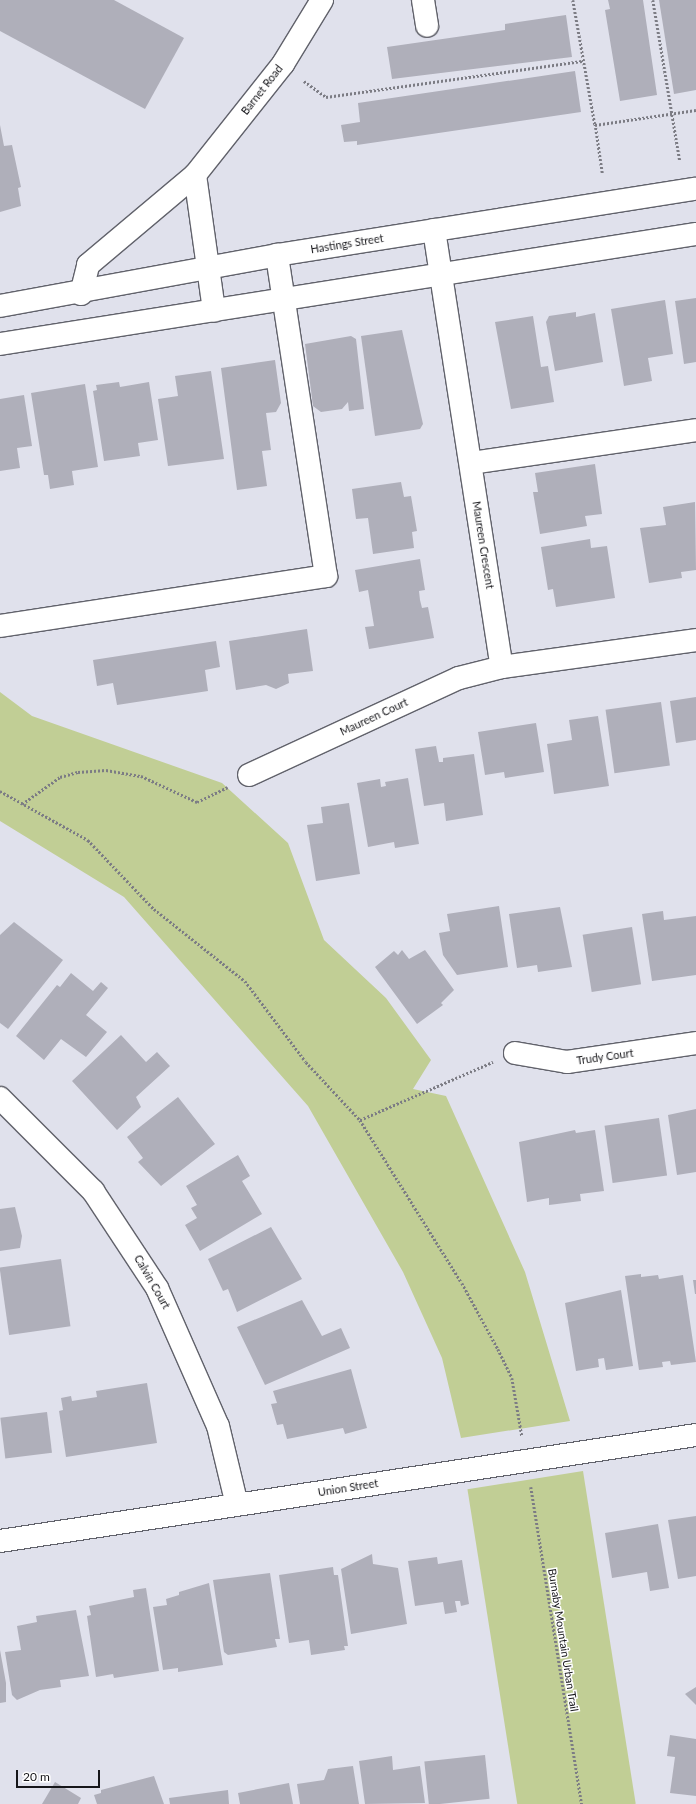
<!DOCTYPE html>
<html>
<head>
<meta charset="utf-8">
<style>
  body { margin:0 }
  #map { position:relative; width:696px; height:1804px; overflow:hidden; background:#e0e1ec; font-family:Lato,sans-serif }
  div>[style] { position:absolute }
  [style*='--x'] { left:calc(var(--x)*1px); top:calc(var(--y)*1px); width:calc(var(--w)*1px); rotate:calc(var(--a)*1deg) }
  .green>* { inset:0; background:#c1ce95; transform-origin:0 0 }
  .building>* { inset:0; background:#afafba; transform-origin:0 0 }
  .path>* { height:2.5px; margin-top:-1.25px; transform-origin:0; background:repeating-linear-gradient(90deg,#7c7c84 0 2px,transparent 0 4px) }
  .roads { filter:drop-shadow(1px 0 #61626b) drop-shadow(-1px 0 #61626b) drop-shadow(0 1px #61626b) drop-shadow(0 -1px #61626b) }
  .minor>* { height:22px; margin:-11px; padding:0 11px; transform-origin:11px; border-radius:11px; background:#fff }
  .major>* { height:22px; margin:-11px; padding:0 11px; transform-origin:11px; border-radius:11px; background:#fff }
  span { translate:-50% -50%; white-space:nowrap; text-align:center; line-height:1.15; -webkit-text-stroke:3px #fff; paint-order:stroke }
  .street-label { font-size:11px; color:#16161a }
  .scale { position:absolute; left:16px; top:1770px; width:84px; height:18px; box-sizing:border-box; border:2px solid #16161a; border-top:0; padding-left:5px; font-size:12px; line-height:14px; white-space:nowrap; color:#16161a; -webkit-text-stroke:3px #fff; paint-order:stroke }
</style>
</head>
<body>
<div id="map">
  <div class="green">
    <i style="clip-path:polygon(0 692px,32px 716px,222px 783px,288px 843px,324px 940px,386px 998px,431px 1060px,413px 1089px,446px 1096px,525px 1272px,570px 1421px,461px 1438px,442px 1358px,403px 1272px,308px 1106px,124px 897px,0 821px)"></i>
    <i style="left:583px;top:1471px;width:337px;height:117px;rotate:81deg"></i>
  </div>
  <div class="building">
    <i style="clip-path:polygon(0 0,114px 0,184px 38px,145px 109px,0 31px)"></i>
    <i style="clip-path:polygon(608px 0,643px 0,657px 95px,620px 101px,605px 10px,610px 9px)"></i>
    <i style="clip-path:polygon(659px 0,696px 0,696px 90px,674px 94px)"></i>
    <i style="clip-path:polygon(566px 15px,572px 57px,392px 79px,387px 47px,505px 30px,505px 24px)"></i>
    <i style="clip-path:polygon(575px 71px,581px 112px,357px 145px,357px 141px,344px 142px,341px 125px,360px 122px,358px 103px)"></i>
    <i style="clip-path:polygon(0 125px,4px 146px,12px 145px,21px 187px,18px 188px,21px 206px,0 212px)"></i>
    <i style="clip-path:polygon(696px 298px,696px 362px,684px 364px,675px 301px)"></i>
    <i style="clip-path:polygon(665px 300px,673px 354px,648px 358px,652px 381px,624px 386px,611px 309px)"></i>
    <i style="clip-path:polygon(576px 312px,576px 317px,595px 313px,603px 362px,555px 371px,546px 322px,549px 316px)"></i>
    <i style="clip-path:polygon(533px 316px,541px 367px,548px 366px,554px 402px,511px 409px,495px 322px)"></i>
    <i style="clip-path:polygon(402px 330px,423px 424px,420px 429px,375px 436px,361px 336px)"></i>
    <i style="clip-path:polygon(351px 336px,356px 339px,364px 409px,349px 411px,348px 402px,342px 409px,321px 412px,313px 406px,305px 344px)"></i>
    <i style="clip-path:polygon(275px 360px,281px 403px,276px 412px,266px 413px,271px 450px,262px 451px,267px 486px,237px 490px,221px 368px)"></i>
    <i style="clip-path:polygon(211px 371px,224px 459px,168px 466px,158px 399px,178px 396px,175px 376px)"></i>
    <i style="clip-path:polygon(119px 382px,120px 387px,149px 382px,158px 440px,138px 443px,140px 456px,104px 461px,93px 391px,97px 390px,96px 385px)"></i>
    <i style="clip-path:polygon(85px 384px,98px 467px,72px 471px,74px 485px,50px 489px,48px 475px,44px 475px,31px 393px)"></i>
    <i style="clip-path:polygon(24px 395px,32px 446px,17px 448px,20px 468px,0 471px,0 399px)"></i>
    <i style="clip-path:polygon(595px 464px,602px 514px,585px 516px,587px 526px,540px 534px,533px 492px,538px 492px,535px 473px)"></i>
    <i style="clip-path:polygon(401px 482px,404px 497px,411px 496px,417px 531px,412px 532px,414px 548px,373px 554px,368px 518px,356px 519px,352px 489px)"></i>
    <i style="clip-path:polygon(695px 502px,696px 570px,681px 572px,682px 578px,649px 583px,640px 528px,666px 525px,663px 507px)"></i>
    <i style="clip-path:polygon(590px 539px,591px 548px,607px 546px,615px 598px,556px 607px,553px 589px,548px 590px,541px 547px)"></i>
    <i style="clip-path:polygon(420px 559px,425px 590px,419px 591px,420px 600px,422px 608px,428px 607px,434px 638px,369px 649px,365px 627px,374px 626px,368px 590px,359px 592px,355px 570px)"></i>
    <i style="clip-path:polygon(307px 629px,313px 671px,288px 674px,289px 683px,276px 689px,266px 685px,236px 690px,229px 641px)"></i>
    <i style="clip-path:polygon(216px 641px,220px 667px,205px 670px,208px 691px,117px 705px,113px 683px,97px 686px,93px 660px)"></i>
    <i style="clip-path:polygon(696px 697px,696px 740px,676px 743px,670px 701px)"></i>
    <i style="left:661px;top:702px;width:64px;height:56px;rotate:82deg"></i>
    <i style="clip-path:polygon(598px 716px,609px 786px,554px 794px,547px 744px,572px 740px,569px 720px)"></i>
    <i style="clip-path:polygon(536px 723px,544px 772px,505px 778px,504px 772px,485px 775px,478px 732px)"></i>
    <i style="clip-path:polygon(436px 746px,439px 762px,443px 762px,443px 758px,474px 754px,483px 815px,446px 821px,444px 803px,424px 806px,415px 749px)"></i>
    <i style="clip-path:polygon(408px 778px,419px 844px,395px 848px,394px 842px,368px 847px,357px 783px,380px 779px,381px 787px,386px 786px,385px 782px)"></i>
    <i style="clip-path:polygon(349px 803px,360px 874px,316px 881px,307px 825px,323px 823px,321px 807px)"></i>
    <i style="clip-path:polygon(499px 906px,508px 967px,457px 975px,443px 955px,439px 933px,450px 931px,447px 914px)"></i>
    <i style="clip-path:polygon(560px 907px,572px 967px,538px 972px,537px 965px,517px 968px,509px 914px)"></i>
    <i style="clip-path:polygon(663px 911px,664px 920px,696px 916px,696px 975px,652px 981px,642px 914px)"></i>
    <i style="clip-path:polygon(14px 922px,63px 960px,8px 1029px,0 1023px,0 935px)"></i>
    <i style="left:632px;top:927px;width:58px;height:50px;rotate:81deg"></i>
    <i style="clip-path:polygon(402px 950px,409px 959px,425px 950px,454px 990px,441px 1003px,443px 1005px,417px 1024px,375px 967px,394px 951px,398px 955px)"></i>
    <i style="clip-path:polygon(71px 973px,93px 991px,101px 982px,108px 988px,86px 1015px,107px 1032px,86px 1057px,61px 1039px,44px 1060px,16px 1036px,57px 985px,60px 987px)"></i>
    <i style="clip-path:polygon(121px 1035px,146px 1062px,157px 1052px,170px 1066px,136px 1097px,141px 1107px,117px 1130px,72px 1081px)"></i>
    <i style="clip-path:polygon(178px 1097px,215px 1144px,161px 1186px,138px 1162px,143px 1158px,127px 1137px)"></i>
    <i style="clip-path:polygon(696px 1109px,696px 1172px,677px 1175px,668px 1115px)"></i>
    <i style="left:659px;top:1118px;width:58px;height:55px;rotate:82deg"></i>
    <i style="clip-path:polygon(575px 1130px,576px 1133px,595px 1130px,604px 1191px,580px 1194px,581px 1201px,549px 1205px,549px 1198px,527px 1202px,519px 1142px)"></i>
    <i style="clip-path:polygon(238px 1155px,250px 1176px,242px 1181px,262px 1214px,200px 1251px,185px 1225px,197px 1218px,191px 1208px,197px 1205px,186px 1186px)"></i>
    <i style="clip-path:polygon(15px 1207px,22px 1236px,20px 1248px,0 1251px,0 1209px)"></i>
    <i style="clip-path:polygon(271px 1227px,302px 1279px,237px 1312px,228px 1289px,223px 1291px,208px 1259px)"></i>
    <i style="left:61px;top:1259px;width:68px;height:62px;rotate:82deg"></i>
    <i style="clip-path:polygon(641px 1274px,641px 1277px,658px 1275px,659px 1279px,683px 1275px,696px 1362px,671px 1365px,670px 1361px,662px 1362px,663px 1367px,639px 1370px,625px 1276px)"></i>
    <i style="clip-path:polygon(693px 1280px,696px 1280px,696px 1294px,695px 1294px)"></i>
    <i style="clip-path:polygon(621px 1290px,633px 1366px,606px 1370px,604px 1358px,598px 1359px,599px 1367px,576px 1371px,565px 1303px)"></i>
    <i style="clip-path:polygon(302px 1300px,322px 1336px,341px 1328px,350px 1348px,265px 1385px,237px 1327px)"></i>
    <i style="clip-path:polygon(351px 1369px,367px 1428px,345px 1434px,343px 1428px,287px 1439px,283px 1424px,277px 1425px,271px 1404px,277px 1403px,273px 1391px)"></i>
    <i style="clip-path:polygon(147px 1383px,157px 1443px,66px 1457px,59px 1411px,63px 1410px,61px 1398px,71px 1396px,72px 1401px,97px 1397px,96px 1391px)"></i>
    <i style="left:47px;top:1412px;width:41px;height:47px;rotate:83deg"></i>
    <i style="clip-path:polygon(696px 1516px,696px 1576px,678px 1579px,668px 1520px)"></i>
    <i style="clip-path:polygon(658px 1524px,669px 1588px,650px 1591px,647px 1572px,612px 1578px,605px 1533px)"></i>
    <i style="clip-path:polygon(372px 1554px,373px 1564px,398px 1568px,407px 1624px,351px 1634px,341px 1569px)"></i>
    <i style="clip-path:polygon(437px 1557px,438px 1564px,462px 1560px,469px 1604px,461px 1606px,460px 1601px,455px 1601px,457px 1612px,445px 1614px,443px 1602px,415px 1606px,408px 1561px)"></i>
    <i style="clip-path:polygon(333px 1567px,334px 1575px,338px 1575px,348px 1646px,344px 1646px,345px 1650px,311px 1655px,309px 1640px,289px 1643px,279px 1575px)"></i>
    <i style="clip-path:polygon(270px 1573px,280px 1639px,275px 1639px,277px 1647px,228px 1655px,224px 1652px,213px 1580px)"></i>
    <i style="clip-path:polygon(209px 1583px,223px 1665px,178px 1672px,178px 1668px,163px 1670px,153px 1607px,167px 1605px,166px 1599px,179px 1595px,179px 1592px)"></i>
    <i style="clip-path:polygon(146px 1588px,159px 1671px,114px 1678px,113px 1674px,96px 1677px,87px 1616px,91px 1615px,89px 1606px,134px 1597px,133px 1590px)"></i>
    <i style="clip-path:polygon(76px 1610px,89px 1676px,60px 1680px,61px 1687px,40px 1690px,17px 1700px,12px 1695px,5px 1652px,21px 1650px,17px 1626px,37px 1622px,36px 1616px)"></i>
    <i style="clip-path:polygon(0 1650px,6px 1683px,6px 1702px,0 1703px)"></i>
    <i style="clip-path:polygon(696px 1687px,696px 1705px,685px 1694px)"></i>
    <i style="clip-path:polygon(670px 1735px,696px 1739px,696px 1796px,670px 1793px,675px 1757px,667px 1756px)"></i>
    <i style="left:485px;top:1755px;width:44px;height:61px;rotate:84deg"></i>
    <i style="clip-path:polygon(392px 1756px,393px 1770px,420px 1766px,425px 1803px,365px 1804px,359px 1761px)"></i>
    <i style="clip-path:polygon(353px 1766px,359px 1804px,300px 1804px,297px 1784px,324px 1780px,328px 1769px)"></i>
    <i style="clip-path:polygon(154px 1776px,164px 1804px,97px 1804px,94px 1795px,101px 1793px,101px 1790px)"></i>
    <i style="clip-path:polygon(55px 1782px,81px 1798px,78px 1804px,42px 1804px)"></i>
    <i style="clip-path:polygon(289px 1783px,293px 1804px,240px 1804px,238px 1793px)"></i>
    <i style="clip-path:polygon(228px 1790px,229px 1804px,170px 1804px,169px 1798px)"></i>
  </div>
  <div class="path">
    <i style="--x:573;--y:0;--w:127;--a:80"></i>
    <i style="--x:653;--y:0;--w:163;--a:80.5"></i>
    <i style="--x:304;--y:81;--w:27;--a:36"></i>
    <i style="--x:326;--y:97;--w:260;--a:-8"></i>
    <i style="--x:602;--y:173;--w:49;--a:-98.3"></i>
    <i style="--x:595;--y:125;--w:102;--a:-8.4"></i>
    <i style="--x:0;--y:791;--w:101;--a:29.1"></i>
    <i style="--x:88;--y:840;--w:95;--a:46.3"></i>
    <i style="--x:154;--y:909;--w:116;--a:38.4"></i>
    <i style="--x:245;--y:981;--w:101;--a:53"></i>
    <i style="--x:306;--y:1062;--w:79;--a:47"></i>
    <i style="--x:360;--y:1120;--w:192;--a:58"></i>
    <i style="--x:462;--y:1283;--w:75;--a:61.4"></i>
    <i style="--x:498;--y:1349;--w:32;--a:64"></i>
    <i style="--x:512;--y:1378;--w:59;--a:80.2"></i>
    <i style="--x:22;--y:804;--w:47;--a:-35.4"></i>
    <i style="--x:60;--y:777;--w:19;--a:-16"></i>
    <i style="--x:78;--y:772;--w:28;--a:-4"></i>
    <i style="--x:106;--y:770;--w:36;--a:10"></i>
    <i style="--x:141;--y:776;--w:62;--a:24.9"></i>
    <i style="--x:197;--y:802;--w:34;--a:-26"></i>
    <i style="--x:360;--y:1120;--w:145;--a:-23.6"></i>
    <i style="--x:531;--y:1487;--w:321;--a:80.9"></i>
  </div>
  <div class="roads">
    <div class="minor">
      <i style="--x:423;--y:0;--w:26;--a:81"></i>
      <i style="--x:195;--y:175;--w:137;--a:82"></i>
      <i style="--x:434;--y:230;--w:442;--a:81.2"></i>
      <i style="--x:81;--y:294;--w:30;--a:-76"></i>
      <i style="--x:88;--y:265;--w:140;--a:-40.1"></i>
      <i style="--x:195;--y:175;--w:142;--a:-51.6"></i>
      <i style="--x:283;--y:64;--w:75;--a:-58.6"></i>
      <i style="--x:471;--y:463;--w:227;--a:-8.3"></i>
      <i style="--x:0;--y:626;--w:330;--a:-8.7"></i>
      <i style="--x:326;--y:576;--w:325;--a:-98.7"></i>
      <i style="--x:249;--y:775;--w:231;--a:-24.8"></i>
      <i style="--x:459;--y:678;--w:44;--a:-14.3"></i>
      <i style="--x:502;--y:667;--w:196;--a:-7.9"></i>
      <i style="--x:515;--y:1053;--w:53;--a:9.8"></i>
      <i style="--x:567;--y:1062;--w:130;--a:-8.4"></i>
      <i style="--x:0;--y:1098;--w:132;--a:45"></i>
      <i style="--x:93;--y:1191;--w:116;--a:56.6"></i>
      <i style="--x:157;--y:1288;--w:151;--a:66.2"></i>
      <i style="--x:218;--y:1426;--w:81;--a:76.5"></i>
      <i style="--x:0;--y:1541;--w:704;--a:-8.66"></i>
    </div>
    <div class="major">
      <i style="--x:0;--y:306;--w:282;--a:-10.4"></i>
      <i style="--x:277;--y:255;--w:424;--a:-9"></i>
      <i style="--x:0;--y:344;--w:705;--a:-8.98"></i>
    </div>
  </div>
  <div class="street-label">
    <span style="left:262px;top:90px;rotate:-52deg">Barnet Road</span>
    <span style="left:347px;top:244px;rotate:-9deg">Hastings Street</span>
    <span style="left:483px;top:545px;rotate:81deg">Maureen Crescent</span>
    <span style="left:374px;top:717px;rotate:-25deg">Maureen Court</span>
    <span style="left:605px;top:1057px;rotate:-8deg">Trudy Court</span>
    <span style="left:152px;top:1282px;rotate:60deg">Calvin Court</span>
    <span style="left:348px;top:1488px;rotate:-9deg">Union Street</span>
    <span style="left:563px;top:1640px;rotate:81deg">Burnaby Mountain Urban Trail</span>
  </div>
  <div class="scale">20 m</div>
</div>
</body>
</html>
